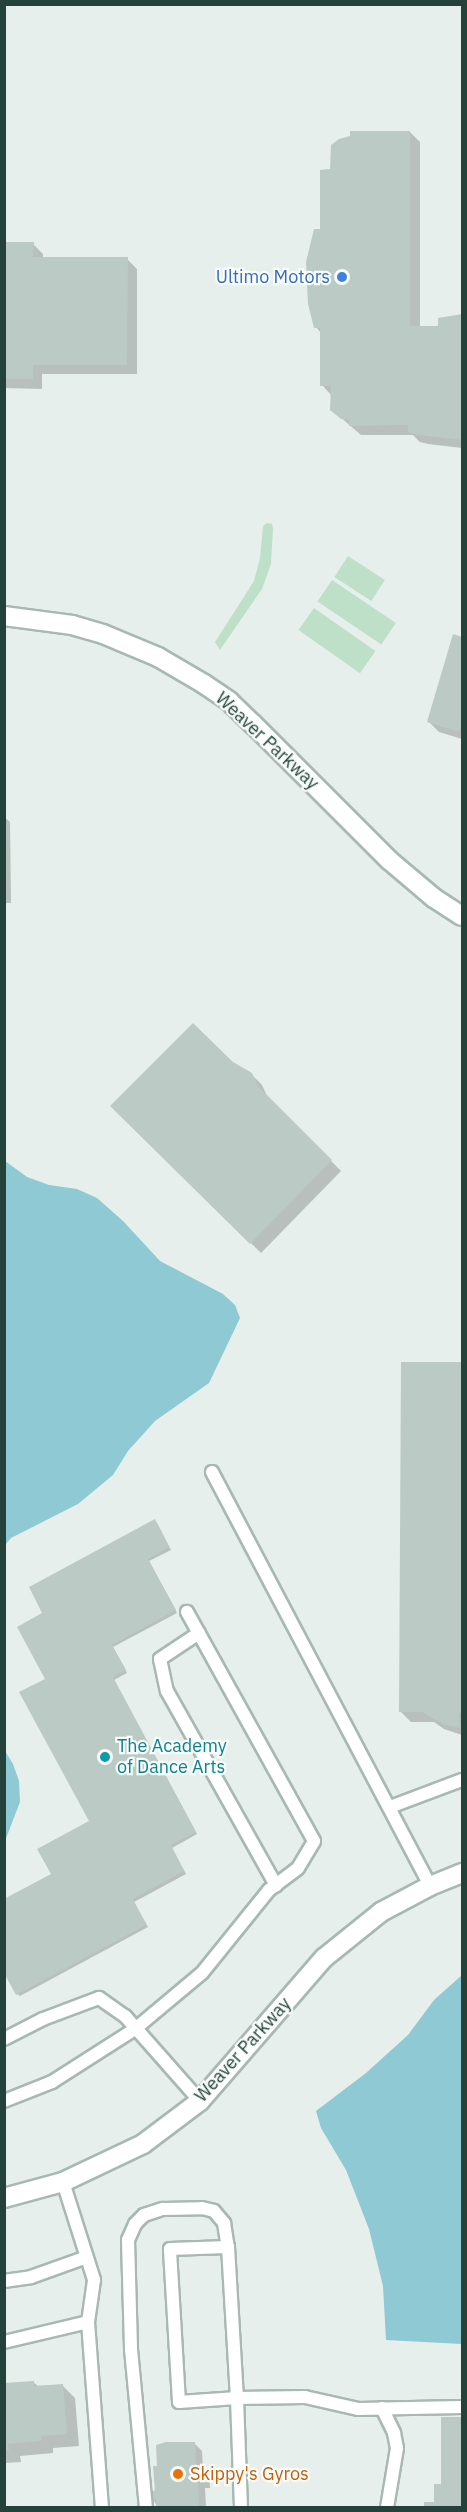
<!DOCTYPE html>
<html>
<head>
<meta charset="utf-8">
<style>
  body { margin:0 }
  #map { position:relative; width:467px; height:2512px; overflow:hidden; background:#e6efeb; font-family:"IBM Plex Sans",sans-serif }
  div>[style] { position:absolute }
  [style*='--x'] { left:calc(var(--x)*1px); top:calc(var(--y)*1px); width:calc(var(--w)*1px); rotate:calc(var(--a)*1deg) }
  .green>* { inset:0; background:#bfe0c8; transform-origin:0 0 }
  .water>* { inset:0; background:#8ec9d4 }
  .shadow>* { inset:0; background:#0003 }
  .building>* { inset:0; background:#bbcac4 }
  .roads { filter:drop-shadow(2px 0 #a8b8b2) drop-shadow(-2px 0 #a8b8b2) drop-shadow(0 2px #a8b8b2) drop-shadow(0 -2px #a8b8b2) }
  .lane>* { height:12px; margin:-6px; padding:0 6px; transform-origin:6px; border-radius:6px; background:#fff }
  .street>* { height:18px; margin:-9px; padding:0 9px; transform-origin:9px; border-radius:9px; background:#fff }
  .dots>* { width:16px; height:16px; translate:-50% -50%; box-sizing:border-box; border:3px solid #f7fbf9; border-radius:50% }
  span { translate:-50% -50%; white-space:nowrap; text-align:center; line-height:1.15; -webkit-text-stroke:4.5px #f7fbf9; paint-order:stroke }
  .shop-label { font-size:18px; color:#366cbe }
  .right { translate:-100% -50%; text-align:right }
  .street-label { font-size:18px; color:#24423a }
  .culture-label { font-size:18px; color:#0d838f }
  .left { translate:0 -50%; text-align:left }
  .food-label { font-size:18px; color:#c56008 }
  .frame { position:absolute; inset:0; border:6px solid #24423a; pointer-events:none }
</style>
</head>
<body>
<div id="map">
  <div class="green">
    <i style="clip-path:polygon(267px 523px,272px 524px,273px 529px,271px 564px,262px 589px,220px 650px,215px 642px,254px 581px,260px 558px,263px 526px)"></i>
    <i style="left:348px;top:556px;width:44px;height:25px;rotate:33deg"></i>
    <i style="left:332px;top:580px;width:77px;height:26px;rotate:34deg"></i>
    <i style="left:314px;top:608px;width:75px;height:27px;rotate:35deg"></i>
  </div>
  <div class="water">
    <i style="clip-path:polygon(5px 1161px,27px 1177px,49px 1185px,77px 1189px,97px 1198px,123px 1221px,160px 1261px,223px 1294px,235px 1305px,240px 1318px,209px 1383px,155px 1421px,128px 1451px,113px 1475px,78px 1504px,11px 1538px,5px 1545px)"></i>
    <i style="clip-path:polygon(5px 1751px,13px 1764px,19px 1781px,20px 1802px,5px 1841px)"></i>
    <i style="clip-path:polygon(462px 1975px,462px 2344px,386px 2340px,383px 2286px,369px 2229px,346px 2170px,321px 2128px,316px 2111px,366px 2073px,408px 2035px,434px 2000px)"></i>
  </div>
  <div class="shadow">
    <i style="clip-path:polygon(410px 132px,420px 142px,420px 327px,439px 328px,439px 319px,462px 315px,462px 448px,428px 444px,420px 442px,413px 435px,361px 435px,332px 410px,332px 396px,322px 385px,321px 333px,316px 327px,321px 230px,331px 171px)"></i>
    <i style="clip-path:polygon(4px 244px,33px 244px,43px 254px,43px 258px,127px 259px,137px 269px,137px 374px,42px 374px,42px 389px,4px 388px)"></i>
    <i style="clip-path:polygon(454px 636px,462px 639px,462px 739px,439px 732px,429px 722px)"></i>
    <i style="clip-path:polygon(4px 817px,10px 822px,11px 903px,4px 903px)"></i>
    <i style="clip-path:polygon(232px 1063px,251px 1074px,262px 1085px,268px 1098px,341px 1171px,261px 1253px,112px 1106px)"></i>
    <i style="clip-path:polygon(402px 1363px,462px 1364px,462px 1735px,444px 1729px,434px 1722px,411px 1722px,401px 1712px)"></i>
    <i style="clip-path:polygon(157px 1523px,171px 1550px,149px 1561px,177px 1613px,113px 1647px,127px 1673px,114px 1680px,197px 1834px,172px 1848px,186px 1874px,134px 1902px,148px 1927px,20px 1996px,17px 1994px,53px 1875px,91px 1822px,47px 1679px,44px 1614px)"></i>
    <i style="clip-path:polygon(33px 2382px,39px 2387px,63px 2386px,75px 2398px,79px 2446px,53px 2448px,53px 2453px,20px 2456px,21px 2462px,4px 2463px,4px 2384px)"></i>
    <i style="clip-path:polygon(443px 2418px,462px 2419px,462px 2508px,425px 2508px,435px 2503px,442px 2486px)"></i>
    <i style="clip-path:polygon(194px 2443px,202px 2451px,203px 2470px,209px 2476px,210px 2488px,205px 2488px,206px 2508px,158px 2508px,153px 2499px,159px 2467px)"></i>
  </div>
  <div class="building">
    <i style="clip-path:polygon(350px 131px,410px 131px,410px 326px,438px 326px,438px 318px,462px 314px,462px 440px,417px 435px,408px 432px,408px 425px,349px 426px,349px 420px,341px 419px,330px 410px,331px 386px,320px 386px,320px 328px,314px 328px,308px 304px,306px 262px,314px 229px,320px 229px,320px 170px,330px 169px,331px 145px,339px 139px,350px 136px)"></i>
    <i style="clip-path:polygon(4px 242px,34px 242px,33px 257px,128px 257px,127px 365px,33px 365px,33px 379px,4px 379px)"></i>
    <i style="clip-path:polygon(453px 634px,462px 637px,462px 722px,459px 732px,427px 722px)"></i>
    <i style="clip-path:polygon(193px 1023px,233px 1062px,252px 1073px,258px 1086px,332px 1160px,250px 1244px,110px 1106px)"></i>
    <i style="clip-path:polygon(401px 1362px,462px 1362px,462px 1713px,459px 1713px,460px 1728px,443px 1724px,422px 1712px,399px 1712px)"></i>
    <i style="clip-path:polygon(155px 1519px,169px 1547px,148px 1559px,176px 1610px,112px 1645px,126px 1670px,113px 1677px,196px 1832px,171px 1845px,184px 1871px,133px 1899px,146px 1925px,16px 1995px,4px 1973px,4px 1899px,51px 1874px,37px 1849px,89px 1821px,19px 1692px,45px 1679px,17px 1627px,42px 1613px,29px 1587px)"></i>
    <i style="clip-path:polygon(34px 2381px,34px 2386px,63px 2384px,67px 2434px,41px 2436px,41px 2441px,8px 2444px,9px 2450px,4px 2450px,4px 2383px)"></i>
    <i style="clip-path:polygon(441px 2417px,462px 2417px,462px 2508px,424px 2508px,424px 2502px,434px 2502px,434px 2484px,441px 2484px)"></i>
    <i style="clip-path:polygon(166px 2442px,195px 2442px,196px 2467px,202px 2467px,202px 2480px,198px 2480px,199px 2508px,156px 2508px,156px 2499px,152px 2499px,151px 2491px,155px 2491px,153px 2466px,157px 2466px,156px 2445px)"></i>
  </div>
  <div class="roads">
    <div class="lane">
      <i style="--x:212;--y:1472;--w:468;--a:62.2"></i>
      <i style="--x:199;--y:1633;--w:47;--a:146.3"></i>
      <i style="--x:160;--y:1659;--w:33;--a:78"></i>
      <i style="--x:167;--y:1691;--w:223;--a:60.7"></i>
      <i style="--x:390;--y:1807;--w:77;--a:-20.6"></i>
      <i style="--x:4;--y:2039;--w:44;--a:-27.1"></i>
      <i style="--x:43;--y:2019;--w:60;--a:-20.6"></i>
      <i style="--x:99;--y:1998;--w:32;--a:35"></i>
      <i style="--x:125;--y:2016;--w:113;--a:48.6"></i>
      <i style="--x:4;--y:2101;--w:52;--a:-21.6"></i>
      <i style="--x:52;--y:2082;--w:98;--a:-32.6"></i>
      <i style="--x:135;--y:2029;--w:87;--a:-39.9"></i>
      <i style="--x:202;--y:1973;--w:107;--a:-51.1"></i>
      <i style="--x:269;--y:1890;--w:36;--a:-37"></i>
      <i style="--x:298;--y:1868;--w:31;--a:-59"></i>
      <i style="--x:314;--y:1841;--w:262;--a:-119"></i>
      <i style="--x:63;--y:2182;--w:103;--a:72.4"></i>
      <i style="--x:94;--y:2280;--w:42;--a:98.1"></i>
      <i style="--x:88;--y:2322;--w:187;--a:85.7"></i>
      <i style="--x:4;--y:2281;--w:27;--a:-8"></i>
      <i style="--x:31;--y:2277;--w:59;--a:-19.7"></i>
      <i style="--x:4;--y:2342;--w:86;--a:-13.4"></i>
      <i style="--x:382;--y:2408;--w:28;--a:64"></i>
      <i style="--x:394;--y:2433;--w:15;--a:79"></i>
      <i style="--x:397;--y:2448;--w:61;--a:99.5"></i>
      <i style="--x:146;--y:2508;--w:161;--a:-95.4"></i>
      <i style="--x:131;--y:2348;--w:108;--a:-91.6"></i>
      <i style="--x:128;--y:2240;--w:17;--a:-66"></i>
      <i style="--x:135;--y:2224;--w:13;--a:-45"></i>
      <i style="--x:144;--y:2215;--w:20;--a:-18"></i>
      <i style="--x:163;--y:2209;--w:39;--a:-1"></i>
      <i style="--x:202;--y:2208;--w:12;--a:14"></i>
      <i style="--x:214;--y:2211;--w:16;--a:50"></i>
      <i style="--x:224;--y:2223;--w:24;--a:81"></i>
      <i style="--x:228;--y:2247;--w:151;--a:86.6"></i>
      <i style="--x:237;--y:2398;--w:58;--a:176.1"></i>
      <i style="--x:179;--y:2402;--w:153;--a:-93.4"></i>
      <i style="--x:170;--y:2249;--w:58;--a:-2"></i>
      <i style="--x:241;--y:2508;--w:110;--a:-92.1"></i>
      <i style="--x:237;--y:2398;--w:68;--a:-0.8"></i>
      <i style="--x:305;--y:2397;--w:54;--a:12.8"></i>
      <i style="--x:358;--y:2409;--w:104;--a:-1.1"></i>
    </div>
    <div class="street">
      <i style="--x:4;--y:616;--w:69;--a:7.5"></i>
      <i style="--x:72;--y:625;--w:32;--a:16"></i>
      <i style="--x:103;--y:634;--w:60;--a:22.7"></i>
      <i style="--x:158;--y:657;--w:53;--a:30.4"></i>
      <i style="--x:204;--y:684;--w:30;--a:34"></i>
      <i style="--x:229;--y:701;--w:33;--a:44"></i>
      <i style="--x:253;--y:724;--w:192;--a:45"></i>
      <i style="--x:389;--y:860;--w:59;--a:40.2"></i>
      <i style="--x:434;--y:898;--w:33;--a:33"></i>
      <i style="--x:4;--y:2198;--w:61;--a:-15.2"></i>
      <i style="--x:63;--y:2182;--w:89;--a:-25.4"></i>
      <i style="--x:143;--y:2144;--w:71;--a:-37"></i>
      <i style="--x:200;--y:2101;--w:189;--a:-49.1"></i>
      <i style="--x:324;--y:1958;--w:73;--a:-38.9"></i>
      <i style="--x:381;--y:1912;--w:55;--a:-28"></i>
      <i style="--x:430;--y:1886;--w:35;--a:-22"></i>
    </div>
  </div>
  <div class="dots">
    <i style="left:342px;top:277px;background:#3f7fe0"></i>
    <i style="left:105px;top:1757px;background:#0f9aa8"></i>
    <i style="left:178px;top:2474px;background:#e8710a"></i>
  </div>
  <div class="shop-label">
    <span class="right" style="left:330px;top:277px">Ultimo Motors</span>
  </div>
  <div class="street-label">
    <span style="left:267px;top:741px;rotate:43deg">Weaver Parkway</span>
    <span style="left:243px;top:2050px;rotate:-48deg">Weaver Parkway</span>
  </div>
  <div class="culture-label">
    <span class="left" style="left:117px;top:1757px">The Academy<br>of Dance Arts</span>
  </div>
  <div class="food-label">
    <span class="left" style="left:190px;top:2474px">Skippy's Gyros</span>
  </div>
  <div class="frame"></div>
</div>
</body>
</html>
